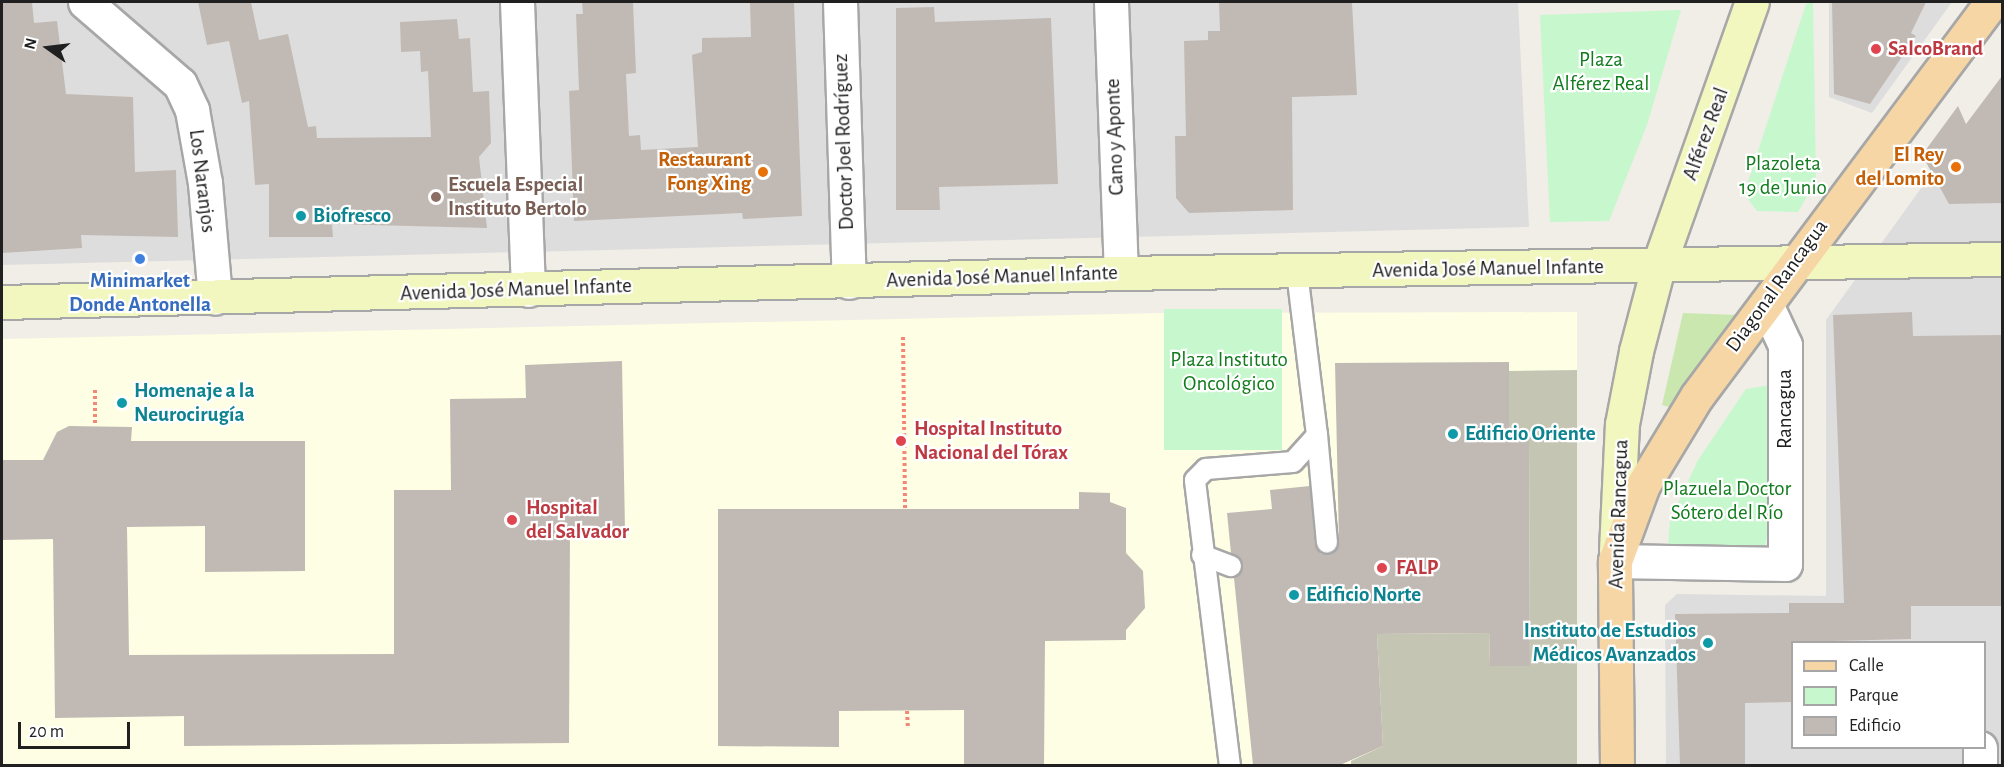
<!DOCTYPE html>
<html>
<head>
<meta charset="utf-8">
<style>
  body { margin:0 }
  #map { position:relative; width:2004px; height:767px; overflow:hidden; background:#f0eee7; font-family:"Alegreya Sans",sans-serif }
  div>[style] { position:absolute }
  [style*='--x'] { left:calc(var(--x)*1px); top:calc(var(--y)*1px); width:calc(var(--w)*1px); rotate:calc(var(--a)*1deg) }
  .residential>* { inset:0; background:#dedddd }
  .education>* { inset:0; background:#fdfee3 }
  .construction>* { inset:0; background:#c4c5b3 }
  .grass>* { inset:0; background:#cae7b0 }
  .park>* { inset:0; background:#c7f7cd; transform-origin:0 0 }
  .building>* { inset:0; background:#c1bab4 }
  .path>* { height:4px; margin-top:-2px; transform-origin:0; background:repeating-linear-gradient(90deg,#f38675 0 3px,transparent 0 6px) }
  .roads { filter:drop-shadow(2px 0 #a7a7a7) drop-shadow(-2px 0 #a7a7a7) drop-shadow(0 2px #a7a7a7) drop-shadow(0 -2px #a7a7a7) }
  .lane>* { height:20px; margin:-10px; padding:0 10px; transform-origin:10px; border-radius:10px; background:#fff }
  .street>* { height:33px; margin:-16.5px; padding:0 16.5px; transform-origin:16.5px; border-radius:16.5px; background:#fff }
  .secondary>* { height:33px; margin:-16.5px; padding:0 16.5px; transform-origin:16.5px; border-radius:16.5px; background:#f2f7bf }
  .primary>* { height:33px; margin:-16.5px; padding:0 16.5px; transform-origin:16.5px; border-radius:16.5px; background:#f7d6a5 }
  .dots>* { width:16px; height:16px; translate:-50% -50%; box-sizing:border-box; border:3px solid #fff; border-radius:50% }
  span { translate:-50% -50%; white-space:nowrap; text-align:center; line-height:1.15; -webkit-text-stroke:4.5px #fff; paint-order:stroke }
  .health-label { font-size:21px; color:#be3a42; font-weight:700 }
  .left { translate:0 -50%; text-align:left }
  .park-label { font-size:21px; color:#117b1d }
  .street-label { font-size:21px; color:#202020 }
  .food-label { font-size:21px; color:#c56008; font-weight:700 }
  .right { translate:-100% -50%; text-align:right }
  .education-label { font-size:21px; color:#785e54; font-weight:700 }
  .culture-label { font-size:21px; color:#0d838f; font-weight:700 }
  .shop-label { font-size:21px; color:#366cbe; font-weight:700 }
  .frame { position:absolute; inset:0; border:3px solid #202020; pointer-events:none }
  .legend { position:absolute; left:1791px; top:641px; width:195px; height:108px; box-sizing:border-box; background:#fff; border:2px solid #a6a6a6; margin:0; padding:8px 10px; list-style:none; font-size:18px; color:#202020 }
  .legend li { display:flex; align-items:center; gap:12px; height:30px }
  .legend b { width:30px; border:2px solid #a6a6a6 }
  .north { position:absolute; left:18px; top:18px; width:60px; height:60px; -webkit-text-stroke:4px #fff; paint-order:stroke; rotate:284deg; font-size:16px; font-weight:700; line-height:24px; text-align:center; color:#202020 }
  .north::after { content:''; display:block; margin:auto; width:21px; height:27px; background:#202020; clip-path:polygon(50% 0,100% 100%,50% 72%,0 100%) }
  .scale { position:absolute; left:18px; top:722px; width:112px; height:27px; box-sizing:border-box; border:3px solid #202020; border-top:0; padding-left:8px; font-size:18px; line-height:21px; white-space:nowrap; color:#202020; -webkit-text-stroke:4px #fff; paint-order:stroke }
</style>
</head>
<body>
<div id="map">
  <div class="residential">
    <i style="clip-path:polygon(2px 2px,1518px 2px,1529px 227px,2px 265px)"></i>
    <i style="clip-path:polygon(1829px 2px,1952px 2px,1872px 113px,1829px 97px)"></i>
    <i style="clip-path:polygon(evenodd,2002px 76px,2002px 765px,1666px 765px,1665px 605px,1677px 594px,1826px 596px,1826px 320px,2002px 76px,1792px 642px,1984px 642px,1984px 748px,1792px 748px,1792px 642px)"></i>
  </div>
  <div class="education">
    <i style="clip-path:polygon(1577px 312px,1577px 765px,2px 765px,2px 339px,1158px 313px)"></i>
  </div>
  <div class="construction">
    <i style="clip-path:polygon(1577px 370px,1577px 765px,1351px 766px,1351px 761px,1383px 746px,1377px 634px,1490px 633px,1489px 666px,1530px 666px,1529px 438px,1509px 438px,1509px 371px)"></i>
  </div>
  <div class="grass">
    <i style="clip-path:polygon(1683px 313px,1738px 315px,1669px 407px,1662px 405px)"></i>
  </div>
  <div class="park">
    <i style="clip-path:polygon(1813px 2px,1816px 181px,1798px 212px,1757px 211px,1744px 194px,1806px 4px)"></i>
    <i style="clip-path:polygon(1681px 10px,1647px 125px,1609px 221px,1550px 222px,1540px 15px)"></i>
    <i style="left:1164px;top:309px;width:118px;height:141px"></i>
    <i style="clip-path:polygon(1770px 385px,1770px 520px,1765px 546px,1668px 545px,1670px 521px,1698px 460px,1746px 389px)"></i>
  </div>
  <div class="building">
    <i style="clip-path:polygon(2px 2px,32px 2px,34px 23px,57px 21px,66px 94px,133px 97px,135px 172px,176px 170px,178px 237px,81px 235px,82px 248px,2px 253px)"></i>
    <i style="clip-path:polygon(198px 2px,251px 2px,259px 40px,288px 34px,308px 127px,316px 126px,317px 138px,431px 137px,428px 71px,421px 72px,420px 51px,401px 52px,400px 22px,457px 19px,459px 39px,470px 38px,473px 92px,489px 91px,491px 143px,479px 157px,487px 228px,332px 224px,333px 237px,269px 237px,269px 184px,255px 185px,249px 101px,242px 103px,229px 41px,207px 45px)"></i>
    <i style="clip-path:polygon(582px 2px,633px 2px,636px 73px,626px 74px,629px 136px,640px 135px,641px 150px,698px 147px,692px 55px,702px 52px,702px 38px,751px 37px,750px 2px,794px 2px,802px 216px,743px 219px,742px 213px,574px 221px,569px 91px,579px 90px,576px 14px,583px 14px)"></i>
    <i style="clip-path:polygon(1219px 2px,1352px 2px,1357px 95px,1292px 97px,1293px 210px,1189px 213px,1176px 198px,1175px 136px,1186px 136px,1184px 41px,1208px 40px,1208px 31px,1220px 31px)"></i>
    <i style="clip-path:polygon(1832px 2px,1926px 2px,1911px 33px,1916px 36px,1870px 104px,1834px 94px)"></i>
    <i style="clip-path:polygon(934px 7px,935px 22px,1051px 18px,1058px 184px,939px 187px,940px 210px,896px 210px,896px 8px)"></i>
    <i style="clip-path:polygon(2002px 76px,2002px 203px,1949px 204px,1922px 155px,1958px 106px,1966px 124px)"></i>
    <i style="clip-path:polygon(1912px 312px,1913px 336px,2002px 335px,2002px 606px,1911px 606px,1911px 639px,1792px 642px,1792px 702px,1745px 703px,1745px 765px,1680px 765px,1675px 614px,1789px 613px,1789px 603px,1844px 603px,1833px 315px)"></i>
    <i style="clip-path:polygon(622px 361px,625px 532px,570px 532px,569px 743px,184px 746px,184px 716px,55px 718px,53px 539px,2px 540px,2px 460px,43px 460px,57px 432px,69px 426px,132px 427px,131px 441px,305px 441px,305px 571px,205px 572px,205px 526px,127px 527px,129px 655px,394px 654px,394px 490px,451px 490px,450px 399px,526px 398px,525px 365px)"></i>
    <i style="clip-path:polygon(1509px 362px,1509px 438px,1529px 438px,1530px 666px,1489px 666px,1490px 633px,1377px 634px,1383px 746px,1340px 765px,1253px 765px,1234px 578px,1243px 565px,1231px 553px,1227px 513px,1272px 509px,1270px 490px,1310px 486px,1315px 545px,1321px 554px,1333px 553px,1339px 542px,1335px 363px)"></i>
    <i style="clip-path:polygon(1079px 492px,1110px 493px,1110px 502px,1126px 508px,1126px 553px,1143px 571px,1145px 608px,1126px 630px,1126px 640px,1045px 641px,1044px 765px,964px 765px,964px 710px,839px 711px,839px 747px,718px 746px,718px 509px,1079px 509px)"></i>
  </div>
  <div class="path">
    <i style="--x:903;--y:337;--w:172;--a:89.3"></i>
    <i style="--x:95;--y:390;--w:36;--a:90"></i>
    <i style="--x:907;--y:711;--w:18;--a:87"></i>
  </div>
  <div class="roads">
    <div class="lane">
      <i style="--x:1317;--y:435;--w:108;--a:84.7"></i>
      <i style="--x:1202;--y:555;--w:31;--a:21"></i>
      <i style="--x:1230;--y:766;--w:288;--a:-97"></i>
      <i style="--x:1195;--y:480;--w:16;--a:-45"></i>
      <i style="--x:1206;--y:469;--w:87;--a:-4.6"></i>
      <i style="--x:1293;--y:462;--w:36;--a:-48"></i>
      <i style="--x:1317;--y:435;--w:164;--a:-97"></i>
    </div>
    <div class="street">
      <i style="--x:85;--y:2;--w:125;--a:40.8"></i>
      <i style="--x:180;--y:84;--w:29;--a:65"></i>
      <i style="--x:192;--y:110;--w:74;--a:79.9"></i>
      <i style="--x:205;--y:183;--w:115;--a:85"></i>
      <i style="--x:517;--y:2;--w:288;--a:87.8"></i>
      <i style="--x:840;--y:2;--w:280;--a:88.2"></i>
      <i style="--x:1111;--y:2;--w:271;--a:87.9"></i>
      <i style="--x:1615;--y:561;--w:170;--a:1"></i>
      <i style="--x:1785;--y:564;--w:219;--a:-90"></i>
      <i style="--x:1785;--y:345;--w:45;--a:-114.9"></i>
      <i style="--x:1980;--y:748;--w:18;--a:90"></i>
    </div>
    <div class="secondary">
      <i style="--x:2;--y:302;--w:1119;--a:-1.48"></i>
      <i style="--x:1121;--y:273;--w:881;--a:-0.91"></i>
      <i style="--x:1616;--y:550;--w:126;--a:-87.3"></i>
      <i style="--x:1622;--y:424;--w:74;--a:-79.1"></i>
      <i style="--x:1636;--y:351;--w:87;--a:-75.3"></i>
      <i style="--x:1658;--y:267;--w:281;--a:-70.5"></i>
    </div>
    <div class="primary">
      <i style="--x:1617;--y:766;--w:205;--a:-90.6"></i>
      <i style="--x:1615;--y:561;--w:81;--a:-69.8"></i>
      <i style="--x:1643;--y:485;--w:104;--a:-58.8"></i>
      <i style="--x:1697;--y:396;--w:492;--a:-53.2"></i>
    </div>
  </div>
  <div class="dots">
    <i style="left:1876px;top:49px;background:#e0444e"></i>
    <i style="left:1956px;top:167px;background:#e8710a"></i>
    <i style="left:763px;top:172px;background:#e8710a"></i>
    <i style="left:436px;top:197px;background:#8d6e63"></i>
    <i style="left:301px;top:216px;background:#0f9aa8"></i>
    <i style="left:140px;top:259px;background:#3f7fe0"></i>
    <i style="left:122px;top:403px;background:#0f9aa8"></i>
    <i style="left:1453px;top:434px;background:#0f9aa8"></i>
    <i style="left:901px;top:441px;background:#e0444e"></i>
    <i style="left:512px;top:520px;background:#e0444e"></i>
    <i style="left:1382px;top:568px;background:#e0444e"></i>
    <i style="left:1294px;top:595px;background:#0f9aa8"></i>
    <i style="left:1708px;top:643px;background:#0f9aa8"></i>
  </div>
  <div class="health-label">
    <span class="left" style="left:1888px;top:49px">SalcoBrand</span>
    <span class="left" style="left:914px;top:441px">Hospital Instituto<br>Nacional del Tórax</span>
    <span class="left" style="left:526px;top:520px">Hospital<br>del Salvador</span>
    <span class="left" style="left:1396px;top:568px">FALP</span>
  </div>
  <div class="park-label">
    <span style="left:1601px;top:72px">Plaza<br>Alférez Real</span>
    <span style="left:1783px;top:176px">Plazoleta<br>19 de Junio</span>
    <span style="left:1229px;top:372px">Plaza Instituto<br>Oncológico</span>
    <span style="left:1727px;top:501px">Plazuela Doctor<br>Sótero del Río</span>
  </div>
  <div class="street-label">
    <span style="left:1706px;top:134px;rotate:-70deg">Alférez Real</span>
    <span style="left:1115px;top:137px;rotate:-92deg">Cano y Aponte</span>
    <span style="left:844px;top:142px;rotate:-92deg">Doctor Joel Rodríguez</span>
    <span style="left:202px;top:181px;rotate:83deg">Los Naranjos</span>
    <span style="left:1488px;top:269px;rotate:-1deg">Avenida José Manuel Infante</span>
    <span style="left:1002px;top:277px;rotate:-2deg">Avenida José Manuel Infante</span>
    <span style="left:1777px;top:286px;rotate:-54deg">Diagonal Rancagua</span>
    <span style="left:516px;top:290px;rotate:-2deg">Avenida José Manuel Infante</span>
    <span style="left:1785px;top:409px;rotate:-90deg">Rancagua</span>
    <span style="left:1619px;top:514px;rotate:-88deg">Avenida Rancagua</span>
  </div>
  <div class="food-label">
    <span class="right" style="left:1944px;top:167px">El Rey<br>del Lomito</span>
    <span class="right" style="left:751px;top:172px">Restaurant<br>Fong Xing</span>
  </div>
  <div class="education-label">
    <span class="left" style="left:448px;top:197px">Escuela Especial<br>Instituto Bertolo</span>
  </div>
  <div class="culture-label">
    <span class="left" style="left:313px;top:216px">Biofresco</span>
    <span class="left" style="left:134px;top:403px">Homenaje a la<br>Neurocirugía</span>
    <span class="left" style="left:1465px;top:434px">Edificio Oriente</span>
    <span class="left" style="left:1306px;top:595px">Edificio Norte</span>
    <span class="right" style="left:1696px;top:643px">Instituto de Estudios<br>Médicos Avanzados</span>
  </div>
  <div class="shop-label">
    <span style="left:140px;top:293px">Minimarket<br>Donde Antonella</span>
  </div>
  <div class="frame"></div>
  <ul class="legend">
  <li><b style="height:8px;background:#f7d6a5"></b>Calle</li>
  <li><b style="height:16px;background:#c7f7cd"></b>Parque</li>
  <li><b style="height:16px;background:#c1bab4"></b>Edificio</li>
  </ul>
  <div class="north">N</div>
  <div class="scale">20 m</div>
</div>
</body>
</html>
